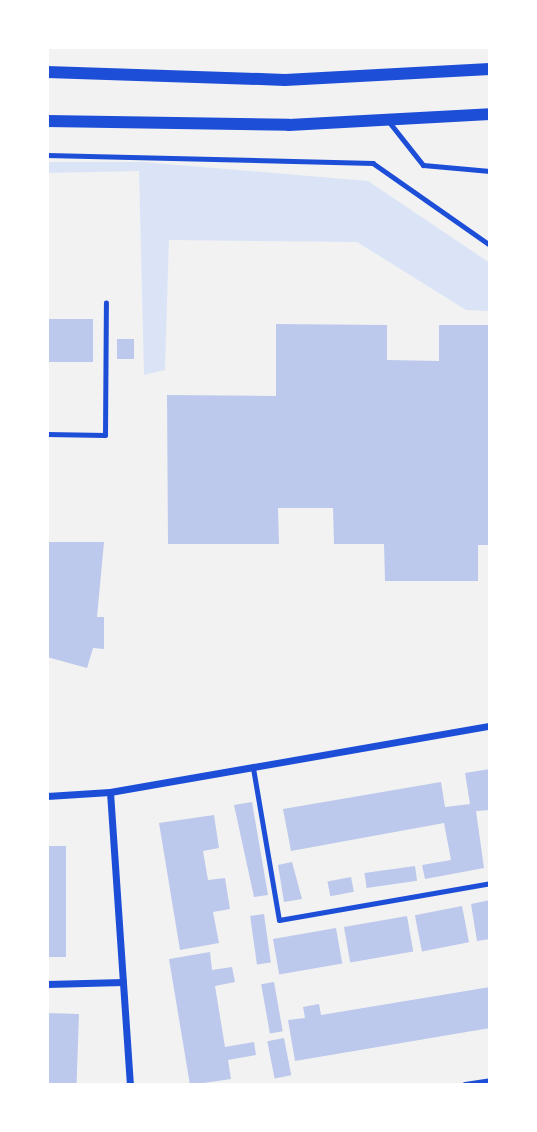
<!DOCTYPE html>
<html>
<head>
<meta charset="utf-8">
<style>
  body { margin:0 }
  #map { position:relative; width:537px; height:1132px; overflow:hidden; background:#f2f2f2; font-family:"DejaVu Sans",sans-serif }
  div>[style] { position:absolute }
  [style*='--x'] { left:calc(var(--x)*1px); top:calc(var(--y)*1px); width:calc(var(--w)*1px); rotate:calc(var(--a)*1deg) }
  .green>* { inset:0; background:#dbe4f7 }
  .building>* { inset:0; background:#bdc9ec; transform-origin:0 0 }
  .path>* { height:4.5px; margin:-2.25px; padding:0 2.25px; transform-origin:2.25px; border-radius:2.25px; background:#1d4ed8 }
  .service>* { height:5px; margin:-2.5px; padding:0 2.5px; transform-origin:2.5px; border-radius:2.5px; background:#1d4ed8 }
  .minor>* { height:7px; margin:-3.5px; padding:0 3.5px; transform-origin:3.5px; border-radius:3.5px; background:#1d4ed8 }
  .tertiary>* { height:12px; margin:-6px; padding:0 6px; transform-origin:6px; border-radius:6px; background:#1d4ed8 }
  span { translate:-50% -50%; white-space:nowrap; text-align:center; line-height:1.15; -webkit-text-stroke:5px #fff; paint-order:stroke }
  .frame { position:absolute; inset:0; border:49px solid #fff; pointer-events:none }
</style>
</head>
<body>
<div id="map">
  <div class="green">
    <i style="clip-path:polygon(47px 162px,143px 162px,368px 181px,490px 263px,490px 311px,466px 310px,357px 242px,169px 240px,165px 370px,144px 375px,139px 171px,47px 173px)"></i>
  </div>
  <div class="building">
    <i style="left:47px;top:319px;width:46px;height:43px"></i>
    <i style="clip-path:polygon(276px 324px,387px 325px,387px 360px,439px 361px,439px 325px,490px 325px,490px 545px,478px 545px,478px 581px,385px 581px,384px 544px,334px 544px,333px 508px,278px 508px,279px 544px,168px 544px,167px 395px,276px 396px)"></i>
    <i style="left:117px;top:339px;width:17px;height:20px"></i>
    <i style="clip-path:polygon(47px 542px,104px 542px,97px 617px,104px 617px,104px 649px,93px 648px,87px 668px,47px 657px)"></i>
    <i style="clip-path:polygon(490px 769px,490px 810px,476px 811px,484px 868px,425px 879px,422px 865px,451px 860px,444px 823px,291px 851px,283px 809px,441px 782px,445px 807px,470px 804px,465px 773px)"></i>
    <i style="clip-path:polygon(252px 802px,268px 895px,254px 897px,234px 805px)"></i>
    <i style="clip-path:polygon(214px 815px,219px 848px,203px 851px,208px 880px,225px 878px,230px 909px,213px 912px,219px 943px,180px 950px,159px 823px)"></i>
    <i style="left:47px;top:846px;width:19px;height:111px"></i>
    <i style="clip-path:polygon(292px 862px,302px 899px,284px 902px,278px 865px)"></i>
    <i style="left:415px;top:866px;width:15px;height:51px;rotate:82deg"></i>
    <i style="left:351px;top:877px;width:15px;height:24px;rotate:79deg"></i>
    <i style="clip-path:polygon(490px 900px,490px 939px,477px 941px,471px 904px)"></i>
    <i style="left:462px;top:906px;width:37px;height:48px;rotate:79deg"></i>
    <i style="left:264px;top:914px;width:49px;height:14px;rotate:82deg"></i>
    <i style="left:407px;top:916px;width:36px;height:64px;rotate:80deg"></i>
    <i style="left:336px;top:928px;width:36px;height:64px;rotate:80deg"></i>
    <i style="clip-path:polygon(210px 952px,212px 970px,232px 967px,235px 982px,215px 986px,225px 1047px,254px 1042px,256px 1055px,228px 1060px,231px 1079px,190px 1085px,169px 959px)"></i>
    <i style="left:274px;top:982px;width:50px;height:13px;rotate:80deg"></i>
    <i style="clip-path:polygon(490px 987px,490px 1028px,295px 1061px,288px 1020px,305px 1018px,303px 1007px,319px 1004px,321px 1015px)"></i>
    <i style="left:47px;top:1013px;width:32px;height:72px;rotate:2deg"></i>
    <i style="left:284px;top:1038px;width:38px;height:17px;rotate:79deg"></i>
  </div>
  <div class="path">
    <i style="--x:47;--y:155;--w:326;--a:1.4"></i>
    <i style="--x:373;--y:163;--w:143;--a:35"></i>
    <i style="--x:47;--y:434;--w:58;--a:1"></i>
    <i style="--x:105;--y:435;--w:132;--a:-89.6"></i>
  </div>
  <div class="service">
    <i style="--x:389;--y:122;--w:55;--a:51.7"></i>
    <i style="--x:423;--y:165;--w:67;--a:5.1"></i>
    <i style="--x:253;--y:768;--w:154;--a:80.3"></i>
    <i style="--x:279;--y:920;--w:214;--a:-9.9"></i>
  </div>
  <div class="minor">
    <i style="--x:110;--y:792;--w:294;--a:86.1"></i>
    <i style="--x:47;--y:796;--w:63;--a:-3.6"></i>
    <i style="--x:110;--y:792;--w:386;--a:-9.9"></i>
    <i style="--x:47;--y:984;--w:76;--a:-1.5"></i>
    <i style="--x:465;--y:1085;--w:25;--a:-9"></i>
  </div>
  <div class="tertiary">
    <i style="--x:47;--y:72;--w:238;--a:1.9"></i>
    <i style="--x:285;--y:80;--w:205;--a:-3.1"></i>
    <i style="--x:47;--y:121;--w:242;--a:0.9"></i>
    <i style="--x:289;--y:125;--w:201;--a:-3.1"></i>
  </div>
  <div class="frame"></div>
</div>
</body>
</html>
